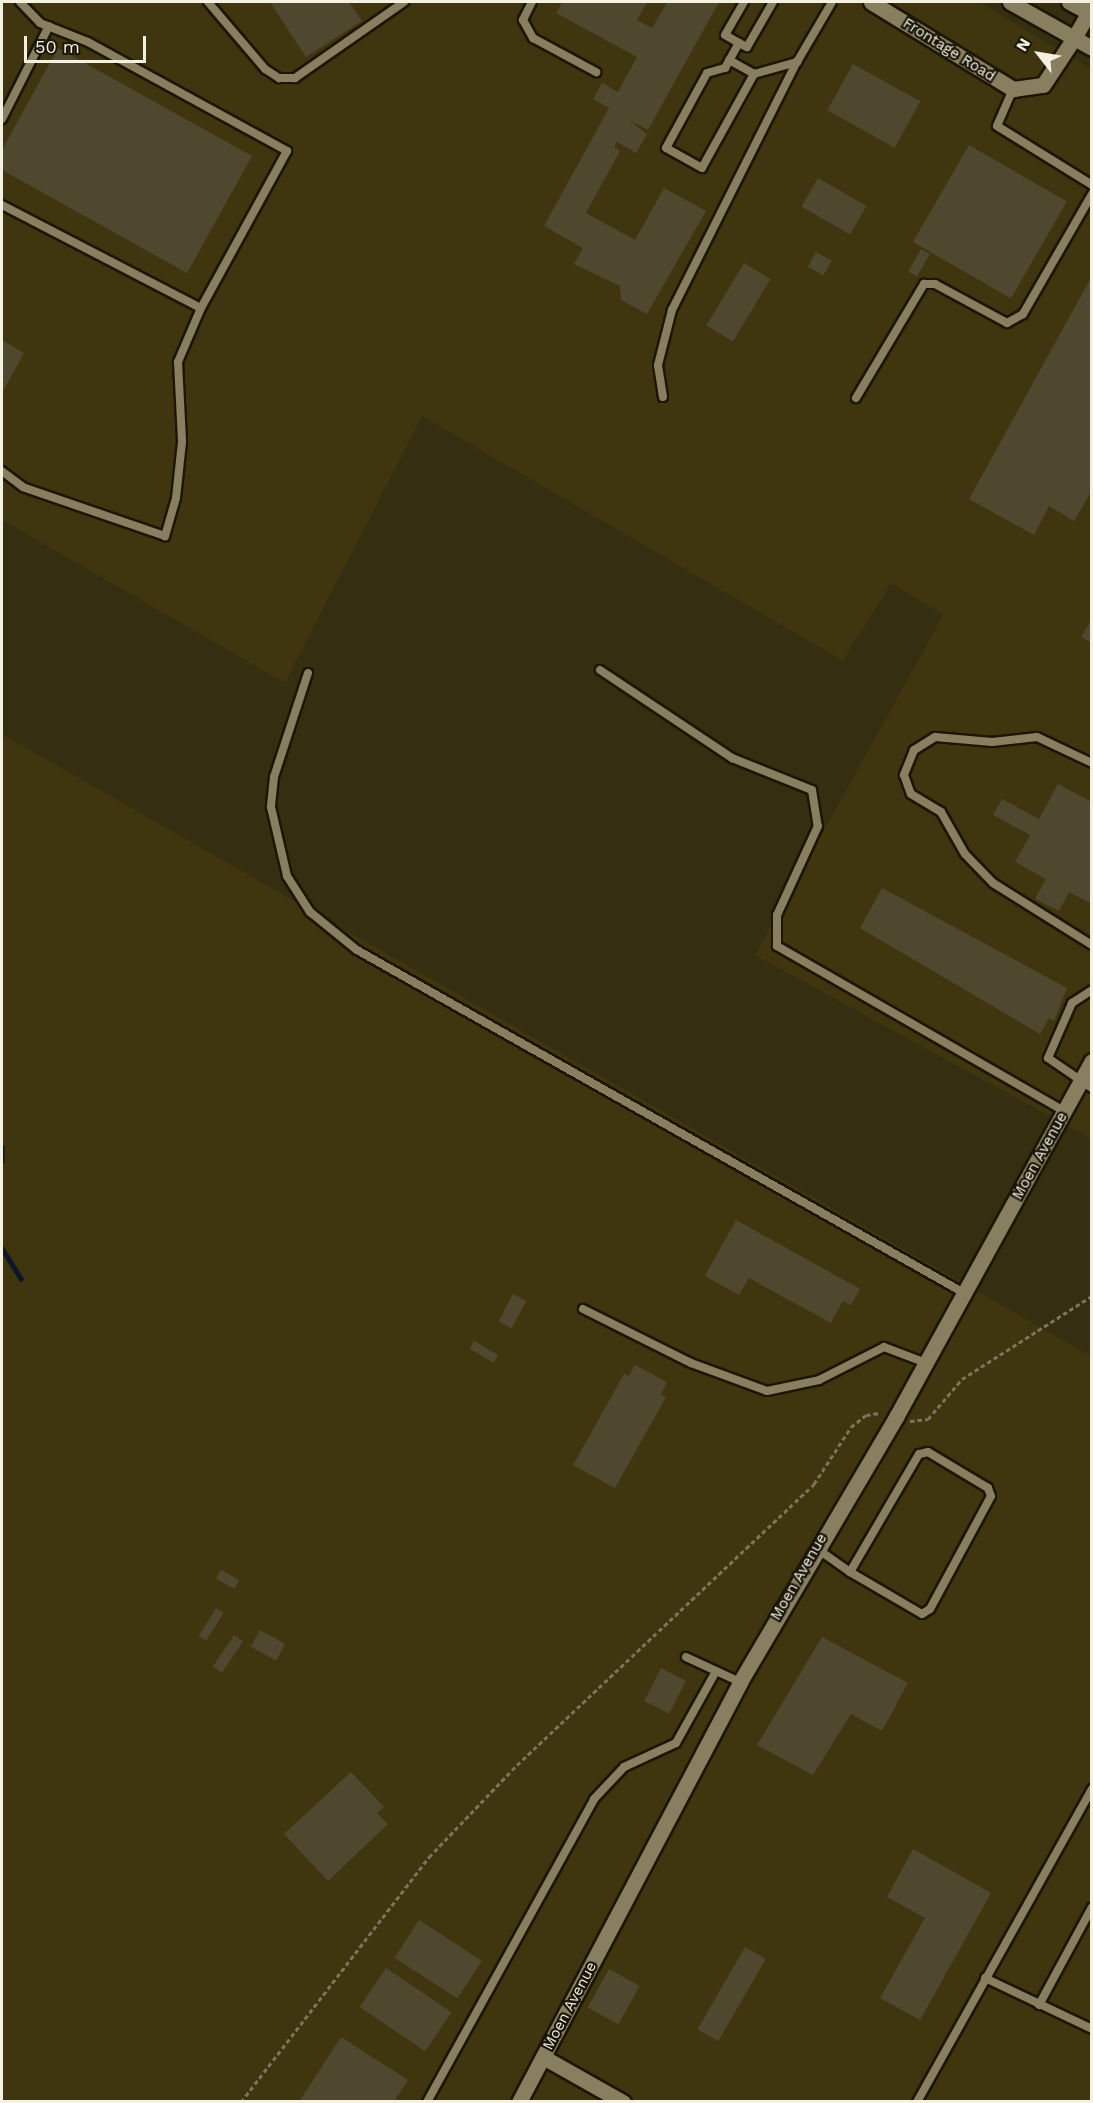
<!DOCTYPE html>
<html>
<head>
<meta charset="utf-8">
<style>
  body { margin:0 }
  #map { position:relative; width:1093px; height:2103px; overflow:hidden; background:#362e10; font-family:"Work Sans",sans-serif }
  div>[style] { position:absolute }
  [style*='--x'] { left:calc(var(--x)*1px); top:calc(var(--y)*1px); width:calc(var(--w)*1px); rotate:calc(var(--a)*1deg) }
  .built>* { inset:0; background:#3f350f }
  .stream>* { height:4.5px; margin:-2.25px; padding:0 2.25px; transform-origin:2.25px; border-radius:2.25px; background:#0d172a }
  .building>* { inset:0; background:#4f482f; transform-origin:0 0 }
  .path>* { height:3px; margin-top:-1.5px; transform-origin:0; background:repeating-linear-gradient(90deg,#7c755c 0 4.5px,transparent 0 7.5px) }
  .roads { filter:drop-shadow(2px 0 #1d1600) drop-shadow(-2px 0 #1d1600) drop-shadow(0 2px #1d1600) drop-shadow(0 -2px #1d1600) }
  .lane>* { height:8px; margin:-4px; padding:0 4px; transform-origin:4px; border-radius:4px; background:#887f60 }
  .street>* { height:15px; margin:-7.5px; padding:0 7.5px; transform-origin:7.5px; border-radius:7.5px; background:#887f60 }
  .secondary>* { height:15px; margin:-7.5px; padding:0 7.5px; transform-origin:7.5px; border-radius:7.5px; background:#887f60 }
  span { translate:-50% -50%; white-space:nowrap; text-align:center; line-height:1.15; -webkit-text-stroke:4.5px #1a160a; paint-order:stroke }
  .street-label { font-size:15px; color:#f5f1e0 }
  .frame { position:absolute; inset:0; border:3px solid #f5f1e0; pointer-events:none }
  .north { position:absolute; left:1009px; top:24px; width:60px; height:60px; -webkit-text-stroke:4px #1a160a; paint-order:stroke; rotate:301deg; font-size:16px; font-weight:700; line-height:24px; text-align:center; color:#f5f1e0 }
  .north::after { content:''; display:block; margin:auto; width:21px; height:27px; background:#f5f1e0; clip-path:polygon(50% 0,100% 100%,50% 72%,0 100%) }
  .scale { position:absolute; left:24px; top:36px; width:122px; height:27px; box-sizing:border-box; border:3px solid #f5f1e0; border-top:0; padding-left:8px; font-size:18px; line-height:21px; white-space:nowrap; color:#f5f1e0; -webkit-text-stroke:4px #1a160a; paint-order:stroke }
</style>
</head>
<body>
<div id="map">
  <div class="built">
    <i style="clip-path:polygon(2px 2px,979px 2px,1091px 69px,1091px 1139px,755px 955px,943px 615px,891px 583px,843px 661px,422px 416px,285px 683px,2px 520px)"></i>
    <i style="clip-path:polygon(2px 734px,1091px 1356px,1091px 2101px,2px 2101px)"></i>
  </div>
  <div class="stream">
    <i style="--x:2;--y:1147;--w:14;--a:90"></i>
    <i style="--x:2;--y:1248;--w:36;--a:58"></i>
  </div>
  <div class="building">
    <i style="clip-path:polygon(270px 2px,349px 2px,362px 21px,306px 57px)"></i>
    <i style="clip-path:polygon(562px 2px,647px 2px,637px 20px,652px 28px,667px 2px,719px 2px,648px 130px,629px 120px,647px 134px,636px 153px,617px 142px,614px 147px,620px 151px,586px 213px,635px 240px,664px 188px,706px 211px,647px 314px,621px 300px,620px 286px,574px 264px,583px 248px,544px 226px,609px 108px,593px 99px,602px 83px,618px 92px,637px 57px,556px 13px)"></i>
    <i style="clip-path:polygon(58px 48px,252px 156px,187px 273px,2px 170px,2px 150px)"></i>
    <i style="left:853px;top:64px;width:77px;height:53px;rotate:29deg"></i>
    <i style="left:969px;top:145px;width:113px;height:112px;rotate:30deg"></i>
    <i style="left:818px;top:178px;width:56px;height:33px;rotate:30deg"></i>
    <i style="left:921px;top:249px;width:10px;height:26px;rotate:29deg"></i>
    <i style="left:816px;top:252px;width:18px;height:17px;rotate:29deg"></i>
    <i style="left:744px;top:263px;width:31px;height:73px;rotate:31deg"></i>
    <i style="clip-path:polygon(1092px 276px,1092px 490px,1074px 521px,1049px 506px,1034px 535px,969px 499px)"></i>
    <i style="clip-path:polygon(2px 340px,24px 353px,2px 393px)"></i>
    <i style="clip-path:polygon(1092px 619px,1092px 643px,1081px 637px)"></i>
    <i style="clip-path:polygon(1058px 784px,1092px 802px,1092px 904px,1069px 892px,1059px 911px,1035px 899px,1046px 879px,1015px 862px,1030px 835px,993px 815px,1002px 799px,1039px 819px)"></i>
    <i style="clip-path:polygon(882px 888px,1067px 988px,1054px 1021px,1049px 1018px,1040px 1034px,860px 928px)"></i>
    <i style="clip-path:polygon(736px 1220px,860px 1289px,851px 1305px,843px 1301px,831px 1323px,749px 1278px,739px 1295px,705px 1276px)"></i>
    <i style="left:513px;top:1294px;width:15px;height:31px;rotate:28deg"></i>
    <i style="left:474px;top:1341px;width:28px;height:9px;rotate:30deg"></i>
    <i style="clip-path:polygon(635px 1365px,667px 1382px,661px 1394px,666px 1397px,615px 1488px,573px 1465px,624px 1374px,629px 1376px)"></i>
    <i style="left:221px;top:1570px;width:21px;height:10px;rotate:29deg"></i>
    <i style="left:216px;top:1608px;width:9px;height:33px;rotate:32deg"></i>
    <i style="left:260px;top:1630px;width:29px;height:19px;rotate:29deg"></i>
    <i style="left:234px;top:1635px;width:11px;height:38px;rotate:34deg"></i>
    <i style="clip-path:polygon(822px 1637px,908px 1683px,882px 1731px,851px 1714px,813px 1775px,757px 1745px)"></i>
    <i style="left:661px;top:1668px;width:28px;height:37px;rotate:27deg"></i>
    <i style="clip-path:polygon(351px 1772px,384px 1807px,377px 1813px,388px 1824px,328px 1881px,284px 1834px)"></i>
    <i style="clip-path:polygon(913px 1849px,991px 1893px,920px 2020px,880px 1998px,925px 1918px,887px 1897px)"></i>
    <i style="left:419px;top:1920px;width:75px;height:45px;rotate:33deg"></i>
    <i style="left:745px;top:1947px;width:24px;height:95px;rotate:30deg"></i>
    <i style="left:386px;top:1968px;width:79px;height:47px;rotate:34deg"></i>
    <i style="left:609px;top:1969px;width:35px;height:44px;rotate:29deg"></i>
    <i style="clip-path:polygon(341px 2037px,408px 2080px,394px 2102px,300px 2100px)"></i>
  </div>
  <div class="path">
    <i style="--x:910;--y:1421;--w:18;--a:-6"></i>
    <i style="--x:928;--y:1419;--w:52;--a:-49.6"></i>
    <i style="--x:962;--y:1379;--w:154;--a:-32.6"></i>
    <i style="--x:241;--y:2102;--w:309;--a:-52.5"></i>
    <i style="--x:429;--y:1857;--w:127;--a:-46.3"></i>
    <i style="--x:517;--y:1765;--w:409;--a:-43.4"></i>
    <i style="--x:814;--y:1484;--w:68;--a:-57"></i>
    <i style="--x:851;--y:1427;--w:19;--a:-39"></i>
    <i style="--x:866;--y:1415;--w:14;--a:-8"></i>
  </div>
  <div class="roads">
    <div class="lane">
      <i style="--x:20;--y:2;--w:29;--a:46"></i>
      <i style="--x:40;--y:23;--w:52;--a:21.6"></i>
      <i style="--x:88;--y:42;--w:227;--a:28.7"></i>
      <i style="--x:287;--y:151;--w:179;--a:118.7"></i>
      <i style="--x:208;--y:2;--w:88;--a:49.6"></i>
      <i style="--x:265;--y:69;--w:17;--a:33"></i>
      <i style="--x:279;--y:78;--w:16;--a:0"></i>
      <i style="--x:295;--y:78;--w:133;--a:-34.9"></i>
      <i style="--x:532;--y:2;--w:20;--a:117"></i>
      <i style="--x:523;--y:20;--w:21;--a:61"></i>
      <i style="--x:533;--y:38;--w:72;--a:28.4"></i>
      <i style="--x:739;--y:43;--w:16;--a:-150"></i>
      <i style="--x:725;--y:35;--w:38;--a:-60"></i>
      <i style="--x:729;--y:60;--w:29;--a:29"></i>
      <i style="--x:754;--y:74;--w:45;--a:-15.6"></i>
      <i style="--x:797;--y:62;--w:69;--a:-59.7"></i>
      <i style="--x:754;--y:74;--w:107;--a:119"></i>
      <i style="--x:702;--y:168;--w:41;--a:-150.9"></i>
      <i style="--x:666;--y:148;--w:85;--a:-61.3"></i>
      <i style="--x:707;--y:73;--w:19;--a:-16"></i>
      <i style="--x:725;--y:68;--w:29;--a:-61"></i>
      <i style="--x:739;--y:43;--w:9;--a:27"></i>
      <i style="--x:747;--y:47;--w:52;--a:-60"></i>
      <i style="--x:1013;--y:89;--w:40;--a:113.4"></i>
      <i style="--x:997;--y:126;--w:112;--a:31.8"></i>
      <i style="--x:2;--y:119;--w:104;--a:-63.2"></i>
      <i style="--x:2;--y:205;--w:224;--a:27.4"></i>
      <i style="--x:201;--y:308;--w:59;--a:113.1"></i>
      <i style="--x:178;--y:362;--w:80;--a:87.1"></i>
      <i style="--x:182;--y:442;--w:56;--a:96.1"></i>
      <i style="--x:176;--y:498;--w:40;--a:106"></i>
      <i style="--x:165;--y:536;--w:150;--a:-161"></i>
      <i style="--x:23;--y:487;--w:26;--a:-143"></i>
      <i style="--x:663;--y:397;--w:32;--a:-99"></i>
      <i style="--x:658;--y:365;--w:57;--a:-75.7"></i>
      <i style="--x:672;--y:310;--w:278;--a:-63.3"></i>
      <i style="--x:856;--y:398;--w:133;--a:-59.2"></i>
      <i style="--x:924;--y:284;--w:11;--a:0"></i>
      <i style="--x:935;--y:284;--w:82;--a:28.4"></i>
      <i style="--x:1007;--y:323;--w:18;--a:-29"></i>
      <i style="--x:1023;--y:314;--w:138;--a:-60.1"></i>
      <i style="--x:600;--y:670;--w:159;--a:33.7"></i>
      <i style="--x:732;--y:758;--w:86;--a:21.8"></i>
      <i style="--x:812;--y:790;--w:36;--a:81"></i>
      <i style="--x:818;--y:826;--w:98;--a:114.7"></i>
      <i style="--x:777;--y:915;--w:31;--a:90"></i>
      <i style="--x:777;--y:946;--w:331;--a:29.9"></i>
      <i style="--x:308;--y:673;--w:109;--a:108.1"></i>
      <i style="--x:274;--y:777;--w:30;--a:96"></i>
      <i style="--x:271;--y:807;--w:71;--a:76.9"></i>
      <i style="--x:287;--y:876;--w:43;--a:57.4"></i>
      <i style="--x:310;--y:912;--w:60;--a:39"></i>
      <i style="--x:357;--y:950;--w:697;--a:29.47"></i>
      <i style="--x:1092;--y:763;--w:61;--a:-154.7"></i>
      <i style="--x:1037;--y:737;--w:45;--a:173.7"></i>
      <i style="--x:992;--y:742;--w:57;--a:-175"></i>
      <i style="--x:935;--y:737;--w:25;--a:148"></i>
      <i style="--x:914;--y:750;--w:27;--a:112"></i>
      <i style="--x:904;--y:775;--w:20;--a:70"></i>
      <i style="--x:911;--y:794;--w:35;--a:31"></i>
      <i style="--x:941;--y:812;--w:48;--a:60.3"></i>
      <i style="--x:965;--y:854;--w:40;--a:46"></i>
      <i style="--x:993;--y:883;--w:117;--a:32.1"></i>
      <i style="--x:1092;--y:990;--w:24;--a:147"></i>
      <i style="--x:1072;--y:1003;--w:60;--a:113.6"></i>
      <i style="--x:1048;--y:1058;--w:53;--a:34.3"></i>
      <i style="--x:583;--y:1309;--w:121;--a:26.6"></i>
      <i style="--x:691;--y:1363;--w:81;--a:20.2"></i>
      <i style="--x:767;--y:1391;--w:53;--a:-11.9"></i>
      <i style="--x:819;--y:1380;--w:73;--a:-26.9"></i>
      <i style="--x:884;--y:1347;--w:45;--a:20.9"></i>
      <i style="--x:816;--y:1548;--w:42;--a:35.2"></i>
      <i style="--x:850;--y:1572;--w:83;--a:30.3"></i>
      <i style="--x:922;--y:1614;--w:9;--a:-32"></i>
      <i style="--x:930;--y:1609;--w:128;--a:-61.6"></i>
      <i style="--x:991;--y:1496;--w:9;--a:-111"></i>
      <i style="--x:988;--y:1488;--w:70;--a:-149"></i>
      <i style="--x:928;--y:1452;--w:9;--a:167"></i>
      <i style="--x:919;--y:1454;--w:137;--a:120.3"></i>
      <i style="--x:686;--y:1657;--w:60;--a:24.8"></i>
      <i style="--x:985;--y:1978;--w:119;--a:25.5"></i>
      <i style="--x:1039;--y:2005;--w:111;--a:-61.6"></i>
      <i style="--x:427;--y:2102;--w:346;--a:-61.1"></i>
      <i style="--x:594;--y:1799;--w:44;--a:-46.8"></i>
      <i style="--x:624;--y:1767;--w:57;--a:-24.8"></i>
      <i style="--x:676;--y:1743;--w:82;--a:-60.9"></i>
      <i style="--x:917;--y:2102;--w:359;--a:-60.8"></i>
    </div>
    <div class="street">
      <i style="--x:871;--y:2;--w:167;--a:31.5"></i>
      <i style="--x:1013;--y:89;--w:30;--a:-8"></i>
      <i style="--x:1043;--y:85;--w:56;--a:-56.6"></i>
      <i style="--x:543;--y:2057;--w:92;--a:29.4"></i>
      <i style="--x:519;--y:2102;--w:475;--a:-62.2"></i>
      <i style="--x:740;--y:1682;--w:308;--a:-59.5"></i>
      <i style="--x:896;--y:1417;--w:406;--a:-61.2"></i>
    </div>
    <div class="secondary">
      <i style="--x:1010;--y:2;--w:94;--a:29.3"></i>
      <i style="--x:1069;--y:2;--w:26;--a:28"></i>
      <i style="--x:1074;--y:38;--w:36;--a:-60"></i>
    </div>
  </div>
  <div class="street-label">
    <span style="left:949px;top:50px;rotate:32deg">Frontage Road</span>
    <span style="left:1040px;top:1156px;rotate:-61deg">Moen Avenue</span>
    <span style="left:799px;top:1577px;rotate:-60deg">Moen Avenue</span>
    <span style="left:570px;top:2006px;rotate:-62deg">Moen Avenue</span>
  </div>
  <div class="frame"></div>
  <div class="north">N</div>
  <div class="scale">50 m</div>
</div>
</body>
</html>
